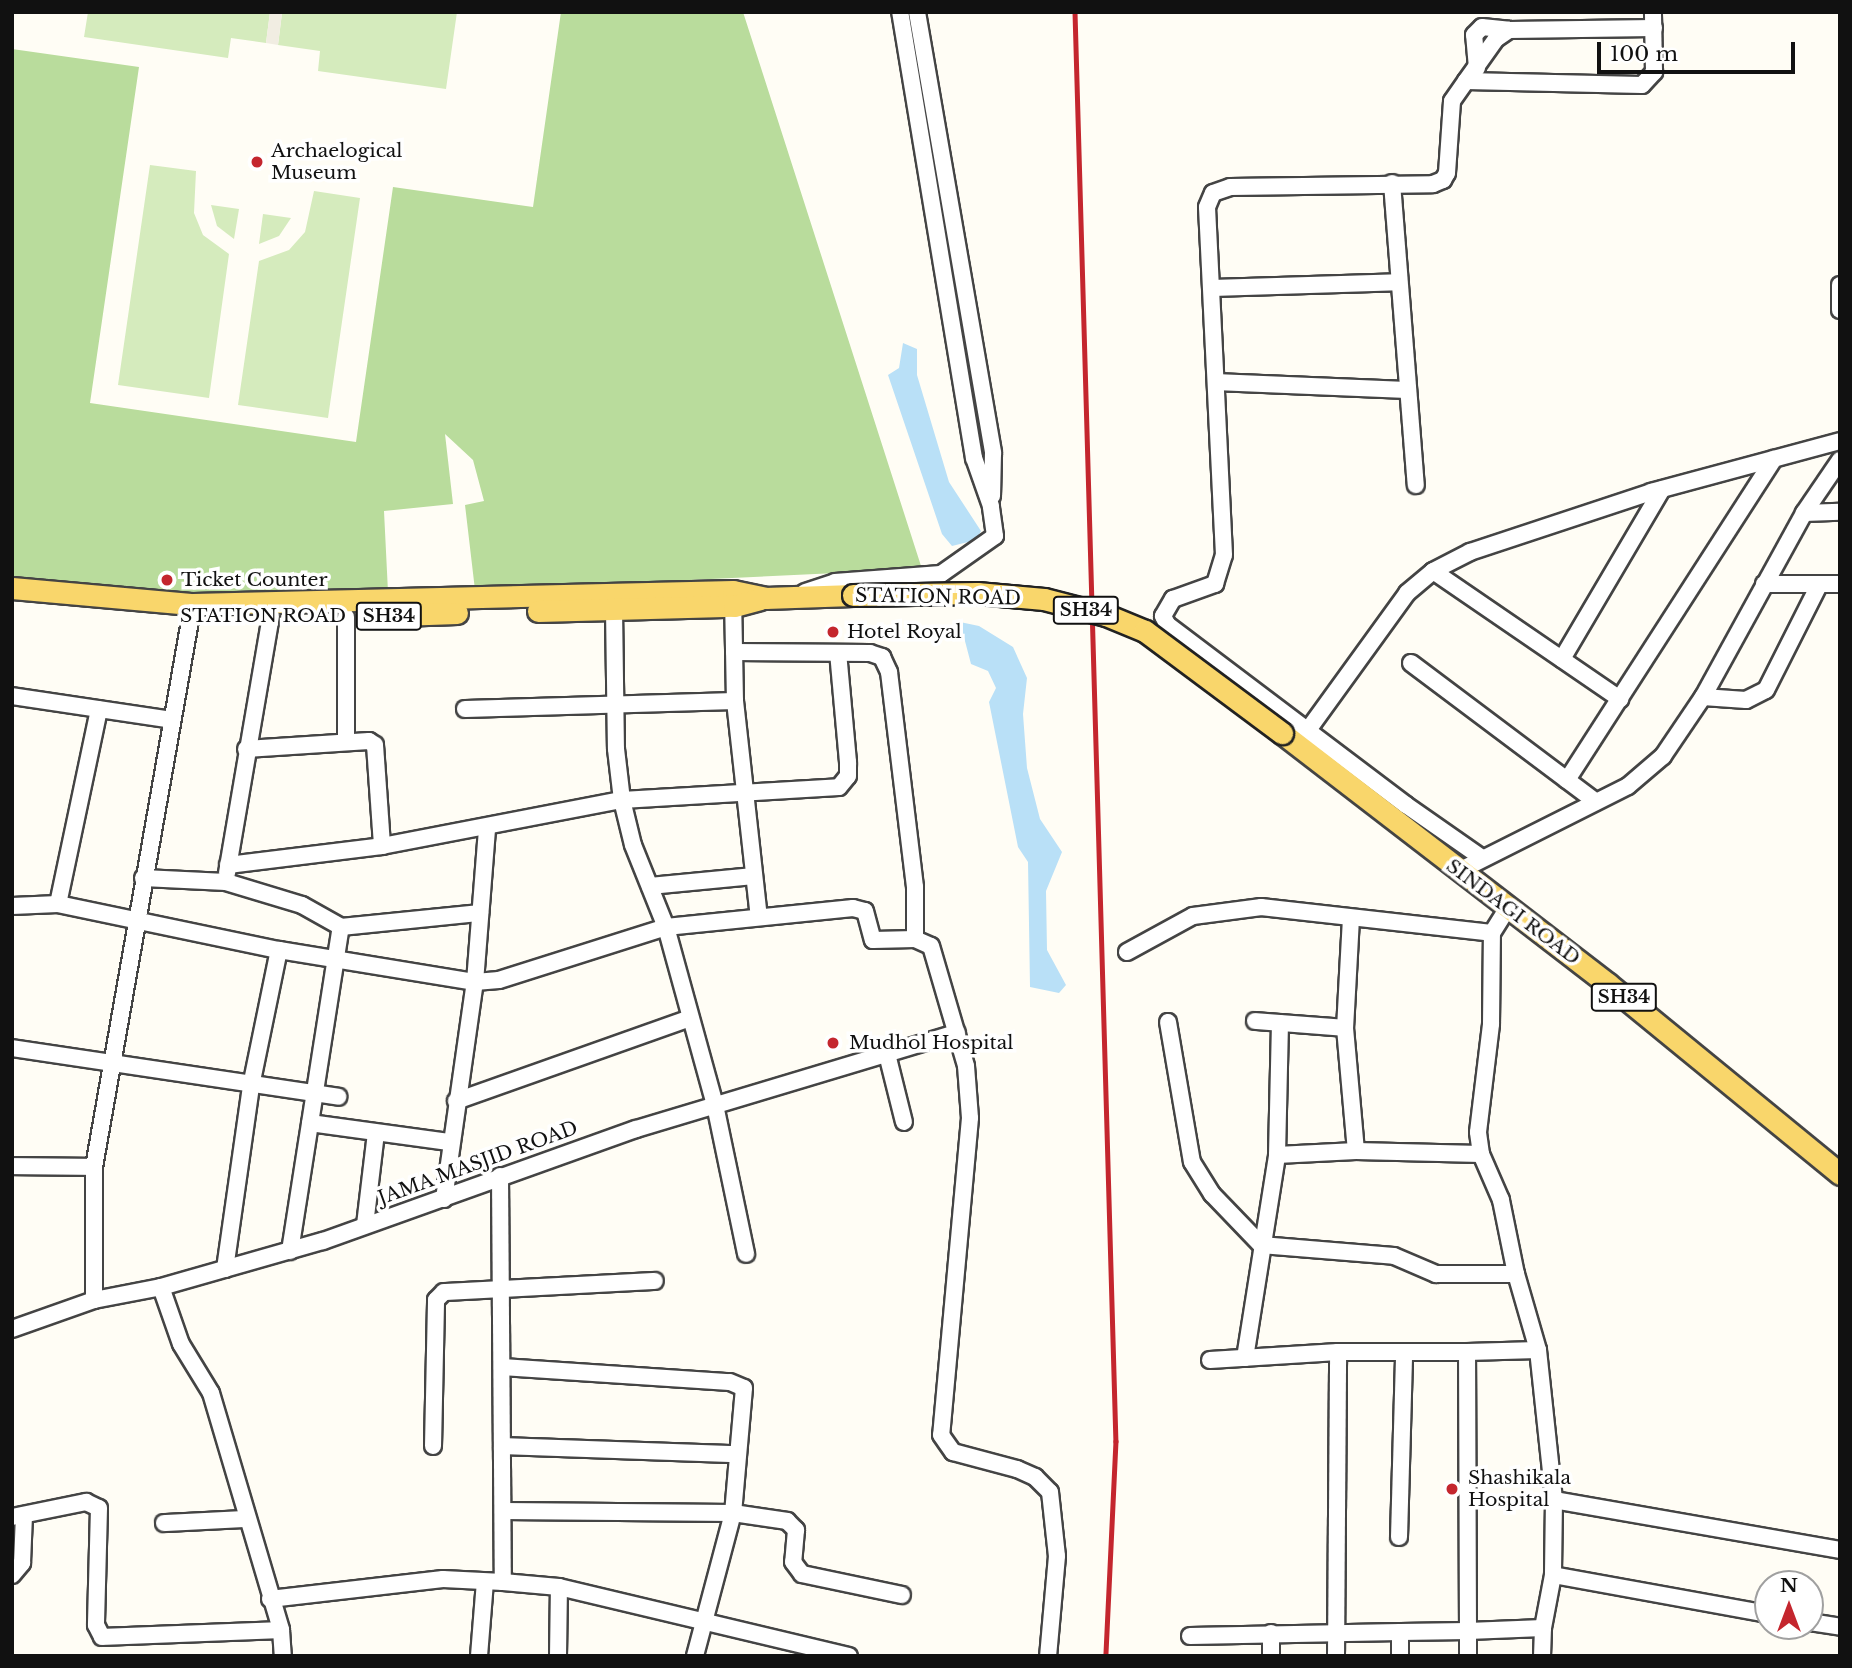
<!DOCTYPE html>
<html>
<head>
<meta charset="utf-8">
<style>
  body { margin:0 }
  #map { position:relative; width:1852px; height:1668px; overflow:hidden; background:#fffdf5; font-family:"Libre Baskerville",serif }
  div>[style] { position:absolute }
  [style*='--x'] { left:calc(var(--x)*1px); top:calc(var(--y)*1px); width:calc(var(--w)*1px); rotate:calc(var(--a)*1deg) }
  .green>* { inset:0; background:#d5ebbd }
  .forest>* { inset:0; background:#b9dc9c }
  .plaza>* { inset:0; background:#f1ede2 }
  .water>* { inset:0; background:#b9e0f7 }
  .roads { filter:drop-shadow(2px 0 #444) drop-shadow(-2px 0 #444) drop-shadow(0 2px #444) drop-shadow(0 -2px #444) }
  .minor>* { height:16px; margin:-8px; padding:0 8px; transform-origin:8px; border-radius:8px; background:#fff }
  .major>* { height:21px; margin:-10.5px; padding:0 10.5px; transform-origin:10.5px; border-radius:10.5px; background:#f9d66b }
  .rail>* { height:4.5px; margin:-2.25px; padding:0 2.25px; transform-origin:2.25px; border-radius:2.25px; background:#c4262e }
  .bridges { filter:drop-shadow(2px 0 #222) drop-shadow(-2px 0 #222) drop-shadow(0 2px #222) drop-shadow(0 -2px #222) }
  .major-bridge>* { height:21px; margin:-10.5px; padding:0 10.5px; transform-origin:10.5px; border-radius:10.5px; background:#f9d66b }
  .dots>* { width:19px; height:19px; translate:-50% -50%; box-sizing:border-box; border:4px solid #fff; border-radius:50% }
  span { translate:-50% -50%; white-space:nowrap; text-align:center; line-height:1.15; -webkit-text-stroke:7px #fff; paint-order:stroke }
  .shield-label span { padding:2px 5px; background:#fff; border:2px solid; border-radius:5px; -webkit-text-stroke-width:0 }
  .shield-label { font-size:18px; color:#111; font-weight:700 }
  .poi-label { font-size:19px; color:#111 }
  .left { translate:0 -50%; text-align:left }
  .street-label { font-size:19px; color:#111 }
  .frame { position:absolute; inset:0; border:14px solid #111; pointer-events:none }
  .north { position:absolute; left:1754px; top:1570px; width:70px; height:70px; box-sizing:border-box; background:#fff; border:2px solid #a0a0a0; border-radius:50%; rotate:0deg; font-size:19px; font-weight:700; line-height:28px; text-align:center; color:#111 }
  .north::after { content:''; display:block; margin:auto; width:24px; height:32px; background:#c4262e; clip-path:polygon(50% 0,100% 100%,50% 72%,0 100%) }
  .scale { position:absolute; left:1597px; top:42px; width:198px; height:32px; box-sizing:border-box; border:4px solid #111; border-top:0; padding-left:9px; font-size:21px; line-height:24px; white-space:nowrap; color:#111; -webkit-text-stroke:5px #fff; paint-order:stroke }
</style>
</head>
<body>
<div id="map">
  <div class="green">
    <i style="clip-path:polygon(88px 12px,270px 12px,266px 43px,231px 38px,228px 58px,84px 37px)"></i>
    <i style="clip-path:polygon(457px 12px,446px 89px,318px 71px,320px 51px,278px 45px,282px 13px)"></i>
    <i style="clip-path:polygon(150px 165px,196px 171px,194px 213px,203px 235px,229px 254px,209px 398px,118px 385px)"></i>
    <i style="clip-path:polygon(314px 191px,360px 198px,328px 418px,238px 405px,259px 261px,289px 250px,305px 232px)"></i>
    <i style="clip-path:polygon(211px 205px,239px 209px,234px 239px,217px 226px)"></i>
    <i style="clip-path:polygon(263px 214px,291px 218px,279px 236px,259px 244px)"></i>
  </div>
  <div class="forest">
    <i style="clip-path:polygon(561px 12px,743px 12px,922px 569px,475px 590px,465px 505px,484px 501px,473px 460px,445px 434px,453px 504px,384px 511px,388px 592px,209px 594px,12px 576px,12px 49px,139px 67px,90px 403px,356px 442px,393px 187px,533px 207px)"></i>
  </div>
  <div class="plaza">
    <i style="clip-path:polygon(270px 12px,295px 12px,282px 13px,278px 45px,266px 43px)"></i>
  </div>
  <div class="water">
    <i style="clip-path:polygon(903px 343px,917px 349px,917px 375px,949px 482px,981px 531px,976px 540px,952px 546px,942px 534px,888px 375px,899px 368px)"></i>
    <i style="clip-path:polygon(960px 622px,979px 626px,1013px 647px,1027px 678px,1023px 714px,1027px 768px,1040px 819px,1062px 852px,1046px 891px,1047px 950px,1066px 985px,1059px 993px,1030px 987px,1028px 862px,1018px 847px,989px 702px,996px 688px,988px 671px,971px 664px)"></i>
  </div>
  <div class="roads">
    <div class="minor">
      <i style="--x:917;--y:12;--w:448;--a:80.2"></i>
      <i style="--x:993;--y:453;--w:43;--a:91.3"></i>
      <i style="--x:1477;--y:68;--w:33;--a:-95"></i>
      <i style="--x:1474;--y:35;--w:11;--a:-45"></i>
      <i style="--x:1482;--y:27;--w:27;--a:6"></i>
      <i style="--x:1466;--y:81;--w:52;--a:-54.5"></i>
      <i style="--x:1496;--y:39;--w:16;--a:-35"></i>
      <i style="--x:1509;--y:30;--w:145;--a:-0.8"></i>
      <i style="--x:1392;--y:183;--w:303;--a:85.5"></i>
      <i style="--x:1840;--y:285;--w:25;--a:90"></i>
      <i style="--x:1212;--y:288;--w:186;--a:-1.8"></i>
      <i style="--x:1217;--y:382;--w:188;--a:2.4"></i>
      <i style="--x:1804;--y:513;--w:36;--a:-2"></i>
      <i style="--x:1433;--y:571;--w:227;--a:34.4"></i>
      <i style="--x:1764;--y:584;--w:76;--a:0"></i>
      <i style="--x:805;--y:592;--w:32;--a:-18"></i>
      <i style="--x:835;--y:582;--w:106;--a:-4.3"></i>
      <i style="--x:941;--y:574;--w:66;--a:-35.1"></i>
      <i style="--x:995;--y:536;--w:30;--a:-98"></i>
      <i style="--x:991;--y:506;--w:51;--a:-109.5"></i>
      <i style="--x:974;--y:458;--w:452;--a:-99.4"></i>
      <i style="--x:733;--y:597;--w:104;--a:88.9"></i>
      <i style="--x:735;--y:701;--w:217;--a:83.7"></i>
      <i style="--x:614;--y:609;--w:140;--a:89.2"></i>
      <i style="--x:616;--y:749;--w:51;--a:83.3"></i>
      <i style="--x:622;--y:800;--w:46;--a:76.3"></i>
      <i style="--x:633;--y:845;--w:88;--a:68.1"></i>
      <i style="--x:666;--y:927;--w:185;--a:74.6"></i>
      <i style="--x:715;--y:1105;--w:152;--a:78.2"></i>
      <i style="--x:346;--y:617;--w:124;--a:90"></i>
      <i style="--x:734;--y:652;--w:136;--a:0.4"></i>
      <i style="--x:870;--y:653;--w:13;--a:18"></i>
      <i style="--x:882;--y:657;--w:17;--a:65"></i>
      <i style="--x:889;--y:672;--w:217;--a:83.1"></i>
      <i style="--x:915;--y:887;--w:52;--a:90"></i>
      <i style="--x:1562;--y:659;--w:197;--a:-59.5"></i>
      <i style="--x:1411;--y:663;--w:231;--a:36.9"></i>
      <i style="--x:12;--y:696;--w:162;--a:8.5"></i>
      <i style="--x:1703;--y:697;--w:43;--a:4"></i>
      <i style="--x:1746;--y:700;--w:22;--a:-27"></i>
      <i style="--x:1766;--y:690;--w:118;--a:-63.2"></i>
      <i style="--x:465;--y:709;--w:270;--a:-1.7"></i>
      <i style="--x:1308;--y:730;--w:169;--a:-54.1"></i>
      <i style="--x:1407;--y:593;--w:34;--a:-40"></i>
      <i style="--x:1433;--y:571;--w:42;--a:-27.2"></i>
      <i style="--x:1470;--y:552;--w:191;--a:-18.3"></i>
      <i style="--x:1651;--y:492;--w:196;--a:-15.1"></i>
      <i style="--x:246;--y:749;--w:123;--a:-3.7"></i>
      <i style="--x:369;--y:741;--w:7;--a:34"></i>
      <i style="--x:375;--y:745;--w:101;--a:86"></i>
      <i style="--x:1567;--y:780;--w:382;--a:-57.2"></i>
      <i style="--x:1482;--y:858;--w:93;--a:-145.1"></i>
      <i style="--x:1406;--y:805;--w:300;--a:-142.9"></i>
      <i style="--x:1167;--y:624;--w:9;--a:-117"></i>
      <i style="--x:1163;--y:616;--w:20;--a:-60"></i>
      <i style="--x:1173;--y:599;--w:45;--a:-19.7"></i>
      <i style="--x:1215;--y:584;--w:30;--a:-73"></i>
      <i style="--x:1224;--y:555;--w:348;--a:-92.8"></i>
      <i style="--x:1207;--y:207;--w:15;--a:-67"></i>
      <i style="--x:1213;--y:193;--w:18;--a:-19"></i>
      <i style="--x:1230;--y:187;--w:203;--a:-0.8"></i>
      <i style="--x:1433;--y:184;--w:11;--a:-22"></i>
      <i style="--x:1443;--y:180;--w:8;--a:-60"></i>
      <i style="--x:1447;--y:173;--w:72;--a:-86"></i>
      <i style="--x:1452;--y:101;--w:24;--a:-55"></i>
      <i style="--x:1466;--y:81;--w:176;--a:1.3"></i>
      <i style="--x:1642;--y:85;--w:18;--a:-47"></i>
      <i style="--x:1654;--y:72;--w:60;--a:-91"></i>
      <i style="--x:228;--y:865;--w:155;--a:-7"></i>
      <i style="--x:382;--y:846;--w:244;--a:-10.9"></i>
      <i style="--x:622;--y:800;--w:217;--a:-3.4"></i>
      <i style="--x:839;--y:787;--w:14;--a:-51"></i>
      <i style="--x:848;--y:776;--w:14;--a:-90"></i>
      <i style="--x:848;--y:762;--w:109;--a:-95.2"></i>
      <i style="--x:1459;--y:871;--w:189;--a:-26.7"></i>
      <i style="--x:1628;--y:786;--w:46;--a:-40.6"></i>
      <i style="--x:1663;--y:756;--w:71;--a:-55.9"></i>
      <i style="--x:1703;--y:697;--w:210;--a:-61.2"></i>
      <i style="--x:1804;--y:513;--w:64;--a:-55.8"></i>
      <i style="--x:227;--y:873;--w:261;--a:-80.3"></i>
      <i style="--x:143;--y:878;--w:83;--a:2.8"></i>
      <i style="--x:226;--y:882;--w:79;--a:16.8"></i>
      <i style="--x:302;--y:905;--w:45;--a:29.4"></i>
      <i style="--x:341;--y:927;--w:140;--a:-5.8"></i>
      <i style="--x:650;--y:886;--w:104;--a:-5.5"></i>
      <i style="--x:58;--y:904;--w:199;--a:-78.1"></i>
      <i style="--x:12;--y:906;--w:46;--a:-2.5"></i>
      <i style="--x:58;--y:904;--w:226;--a:11.8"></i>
      <i style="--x:279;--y:950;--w:199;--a:9.3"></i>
      <i style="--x:475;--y:982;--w:24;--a:-5"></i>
      <i style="--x:499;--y:980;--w:175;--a:-17.6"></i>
      <i style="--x:666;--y:927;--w:188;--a:-5.8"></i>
      <i style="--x:853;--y:908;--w:12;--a:14"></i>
      <i style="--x:865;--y:911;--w:30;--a:75"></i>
      <i style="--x:873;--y:940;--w:42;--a:-1.4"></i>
      <i style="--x:915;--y:939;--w:17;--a:24"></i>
      <i style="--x:931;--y:946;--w:125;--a:73.7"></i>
      <i style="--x:966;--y:1066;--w:52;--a:85.6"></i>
      <i style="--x:970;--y:1118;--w:318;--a:95.2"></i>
      <i style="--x:941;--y:1435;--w:21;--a:55"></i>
      <i style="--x:953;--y:1452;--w:66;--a:14.9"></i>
      <i style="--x:1017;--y:1469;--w:20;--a:24"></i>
      <i style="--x:1035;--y:1477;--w:21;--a:45"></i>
      <i style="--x:1050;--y:1492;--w:64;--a:83.8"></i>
      <i style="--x:1057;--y:1556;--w:100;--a:95.1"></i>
      <i style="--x:1351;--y:918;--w:110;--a:93.1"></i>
      <i style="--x:1345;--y:1028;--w:123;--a:84.9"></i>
      <i style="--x:1127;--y:952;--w:75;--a:-28.6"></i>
      <i style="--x:1193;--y:916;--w:69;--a:-7.5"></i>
      <i style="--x:1261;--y:907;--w:232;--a:6.4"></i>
      <i style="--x:1255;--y:1021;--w:90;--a:4.4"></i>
      <i style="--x:1168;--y:1022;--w:142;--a:80.3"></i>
      <i style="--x:1192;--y:1162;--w:38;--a:58"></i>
      <i style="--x:1212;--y:1194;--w:71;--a:46.1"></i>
      <i style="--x:1261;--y:1245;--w:133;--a:4.7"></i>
      <i style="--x:1394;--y:1256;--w:46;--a:23.2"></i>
      <i style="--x:1436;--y:1274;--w:80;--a:0"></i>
      <i style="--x:12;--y:1048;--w:330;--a:8.5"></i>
      <i style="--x:887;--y:1054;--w:70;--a:76"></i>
      <i style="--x:456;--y:1101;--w:248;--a:-19.5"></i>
      <i style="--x:310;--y:1123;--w:140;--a:7.8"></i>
      <i style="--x:1277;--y:1155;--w:79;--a:-2.9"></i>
      <i style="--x:1356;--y:1151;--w:125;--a:1.4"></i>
      <i style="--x:12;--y:1166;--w:82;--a:0.7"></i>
      <i style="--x:500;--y:1176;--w:406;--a:89.6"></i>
      <i style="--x:503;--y:1582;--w:56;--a:5.1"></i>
      <i style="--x:559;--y:1587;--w:298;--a:13.4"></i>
      <i style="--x:444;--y:1199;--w:219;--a:-81.9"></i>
      <i style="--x:475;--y:982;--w:154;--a:-85.5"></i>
      <i style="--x:365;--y:1225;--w:93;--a:-83.2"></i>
      <i style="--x:290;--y:1251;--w:328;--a:-81.1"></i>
      <i style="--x:225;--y:1269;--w:185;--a:-81.9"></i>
      <i style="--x:251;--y:1086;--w:139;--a:-78.4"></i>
      <i style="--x:161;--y:1287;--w:60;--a:70.7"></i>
      <i style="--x:181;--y:1344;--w:57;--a:58.5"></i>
      <i style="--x:211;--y:1393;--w:247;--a:73.5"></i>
      <i style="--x:281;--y:1630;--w:26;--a:86"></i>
      <i style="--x:94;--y:1300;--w:133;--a:-90"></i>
      <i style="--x:94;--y:1167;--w:572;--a:-80.03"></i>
      <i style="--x:12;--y:1329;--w:87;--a:-19.5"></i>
      <i style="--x:94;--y:1300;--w:68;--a:-11"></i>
      <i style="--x:161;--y:1287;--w:168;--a:-15.9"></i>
      <i style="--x:323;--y:1241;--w:332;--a:-19.7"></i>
      <i style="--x:636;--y:1129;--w:335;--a:-16.7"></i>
      <i style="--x:1538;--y:1350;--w:151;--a:83.9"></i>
      <i style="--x:1554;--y:1500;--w:75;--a:90.8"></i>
      <i style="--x:1553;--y:1575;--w:54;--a:100.7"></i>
      <i style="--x:1245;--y:1358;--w:206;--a:-81"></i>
      <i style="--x:1277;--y:1155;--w:132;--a:-88.7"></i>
      <i style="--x:1210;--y:1360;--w:128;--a:-3.6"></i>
      <i style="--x:1338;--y:1352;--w:129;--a:0"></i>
      <i style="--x:502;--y:1367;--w:228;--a:3.8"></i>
      <i style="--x:730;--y:1382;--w:15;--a:23"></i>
      <i style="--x:744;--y:1388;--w:125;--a:95"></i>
      <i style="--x:733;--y:1513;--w:148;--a:104.9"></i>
      <i style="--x:433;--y:1446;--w:146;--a:-88.8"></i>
      <i style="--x:436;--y:1300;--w:11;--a:-45"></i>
      <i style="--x:444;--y:1292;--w:211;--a:-3"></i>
      <i style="--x:502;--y:1446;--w:234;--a:2"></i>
      <i style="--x:1554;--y:1500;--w:290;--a:9.9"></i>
      <i style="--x:503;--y:1511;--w:230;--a:0.5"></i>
      <i style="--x:733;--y:1513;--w:55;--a:8.4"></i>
      <i style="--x:787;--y:1521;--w:13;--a:45"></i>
      <i style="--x:796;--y:1530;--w:32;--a:95"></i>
      <i style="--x:793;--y:1562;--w:15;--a:53"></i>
      <i style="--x:802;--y:1574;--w:102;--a:11.9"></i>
      <i style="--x:12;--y:1517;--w:76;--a:-11.5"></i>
      <i style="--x:86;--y:1502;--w:14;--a:25"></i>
      <i style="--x:99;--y:1508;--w:117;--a:91.5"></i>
      <i style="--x:96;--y:1625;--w:13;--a:63"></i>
      <i style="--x:102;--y:1637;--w:179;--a:-2.2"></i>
      <i style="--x:164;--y:1523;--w:82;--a:-2.8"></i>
      <i style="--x:1399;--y:1537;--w:184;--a:-88.4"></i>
      <i style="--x:12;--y:1575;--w:16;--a:-50"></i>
      <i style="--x:22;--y:1563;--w:48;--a:-87.6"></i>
      <i style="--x:1553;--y:1575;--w:219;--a:10.3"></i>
      <i style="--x:270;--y:1599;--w:174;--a:-6.6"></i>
      <i style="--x:443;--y:1579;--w:60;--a:2.9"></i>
      <i style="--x:1810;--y:1622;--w:30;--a:9"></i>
      <i style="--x:1271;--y:1633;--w:23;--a:90"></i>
      <i style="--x:1190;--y:1636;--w:210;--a:-1.1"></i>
      <i style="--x:479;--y:1656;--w:74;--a:-85.4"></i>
      <i style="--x:558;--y:1656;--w:69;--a:-89.2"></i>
      <i style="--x:1336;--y:1656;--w:304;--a:-89.6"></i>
      <i style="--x:1400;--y:1656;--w:24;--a:-90"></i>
      <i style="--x:1400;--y:1632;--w:68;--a:-0.8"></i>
      <i style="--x:1468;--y:1631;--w:279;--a:-90.2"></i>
      <i style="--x:1467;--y:1352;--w:71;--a:-1.6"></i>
      <i style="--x:1538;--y:1350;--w:79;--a:-106.1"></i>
      <i style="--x:1516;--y:1274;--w:76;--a:-101.5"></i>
      <i style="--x:1501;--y:1200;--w:50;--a:-113.5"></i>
      <i style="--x:1481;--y:1154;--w:22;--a:-98"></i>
      <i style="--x:1478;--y:1132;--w:109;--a:-83.1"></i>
      <i style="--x:1491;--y:1024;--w:91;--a:-89.4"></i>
      <i style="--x:1492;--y:933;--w:31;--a:-58"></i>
      <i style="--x:1468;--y:1656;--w:25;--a:-90"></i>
      <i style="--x:1468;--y:1631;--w:75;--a:-2.3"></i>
      <i style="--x:1543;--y:1628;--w:28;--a:92"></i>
    </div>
    <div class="major">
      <i style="--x:12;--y:588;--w:182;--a:5.1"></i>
      <i style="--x:193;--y:604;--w:540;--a:-1.38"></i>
      <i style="--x:733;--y:591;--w:33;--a:12"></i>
      <i style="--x:765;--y:598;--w:88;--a:-2"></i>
      <i style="--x:538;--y:611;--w:196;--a:-1.5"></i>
      <i style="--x:734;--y:606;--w:27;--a:-15"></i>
      <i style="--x:370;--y:616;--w:87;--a:-2"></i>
      <i style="--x:1282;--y:733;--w:411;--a:37.6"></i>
      <i style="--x:1608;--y:984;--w:300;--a:39.3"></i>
    </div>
  </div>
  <div class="rail">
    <i style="--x:1075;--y:12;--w:1430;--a:88.36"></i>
    <i style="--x:1116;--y:1441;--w:215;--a:92.7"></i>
  </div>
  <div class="bridges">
    <div class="major-bridge">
      <i style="--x:853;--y:595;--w:124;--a:-0.9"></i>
      <i style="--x:977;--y:593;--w:67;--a:5.1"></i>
      <i style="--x:1044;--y:599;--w:64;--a:14.5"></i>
      <i style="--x:1106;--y:615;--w:42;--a:22.3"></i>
      <i style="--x:1145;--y:631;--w:171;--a:36.7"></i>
    </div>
  </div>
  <div class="dots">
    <i style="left:257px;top:162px;background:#c4262e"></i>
    <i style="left:167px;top:580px;background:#c4262e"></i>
    <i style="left:833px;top:632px;background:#c4262e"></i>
    <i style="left:833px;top:1043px;background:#c4262e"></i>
    <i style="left:1452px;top:1489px;background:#c4262e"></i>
  </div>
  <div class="shield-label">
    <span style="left:1086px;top:610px">SH34</span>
    <span style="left:389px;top:616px">SH34</span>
    <span style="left:1624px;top:997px">SH34</span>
  </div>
  <div class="poi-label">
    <span class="left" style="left:271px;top:162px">Archaelogical<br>Museum</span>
    <span class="left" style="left:181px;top:580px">Ticket Counter</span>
    <span class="left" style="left:847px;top:632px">Hotel Royal</span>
    <span class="left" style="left:849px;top:1043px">Mudhol Hospital</span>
    <span class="left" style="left:1468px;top:1489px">Shashikala<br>Hospital</span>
  </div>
  <div class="street-label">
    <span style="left:938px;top:597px;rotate:1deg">STATION ROAD</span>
    <span style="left:263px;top:616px">STATION ROAD</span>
    <span style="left:1513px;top:912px;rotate:37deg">SINDAGI ROAD</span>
    <span style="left:478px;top:1163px;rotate:-20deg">JAMA MASJID ROAD</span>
  </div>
  <div class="frame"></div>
  <div class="north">N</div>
  <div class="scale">100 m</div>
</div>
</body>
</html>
